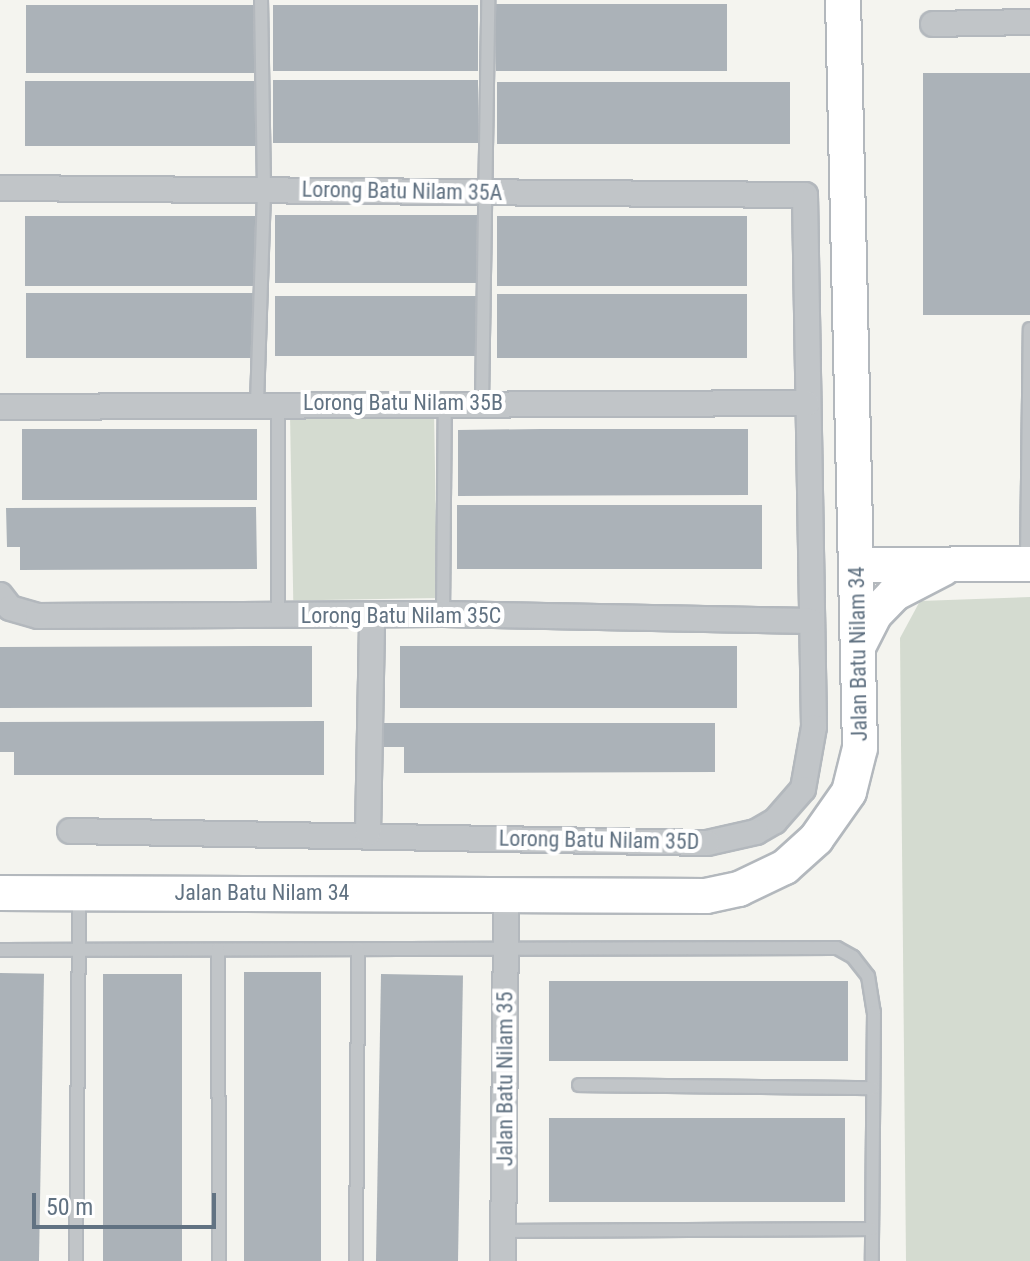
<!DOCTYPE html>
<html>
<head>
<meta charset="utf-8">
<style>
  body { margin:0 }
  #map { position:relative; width:1030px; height:1261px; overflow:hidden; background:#f4f4ef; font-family:"Roboto Condensed",sans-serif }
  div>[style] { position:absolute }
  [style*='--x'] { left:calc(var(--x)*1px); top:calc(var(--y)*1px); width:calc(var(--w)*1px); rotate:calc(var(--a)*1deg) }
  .green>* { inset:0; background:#d4dbd0; transform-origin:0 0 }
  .building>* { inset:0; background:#abb2b8; transform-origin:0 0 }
  .roads { filter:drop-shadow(2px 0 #b3b8bd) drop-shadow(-2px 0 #b3b8bd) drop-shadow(0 2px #b3b8bd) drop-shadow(0 -2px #b3b8bd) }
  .lane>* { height:12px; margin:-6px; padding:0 6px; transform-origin:6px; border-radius:6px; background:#c1c5c8 }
  .street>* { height:24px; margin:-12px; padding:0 12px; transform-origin:12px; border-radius:12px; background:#c1c5c8 }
  .secondary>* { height:34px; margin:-17px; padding:0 17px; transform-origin:17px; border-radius:17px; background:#fff }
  span { translate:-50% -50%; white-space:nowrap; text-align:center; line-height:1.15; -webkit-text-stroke:8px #fff; paint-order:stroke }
  .street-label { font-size:22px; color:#617282 }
  .scale { position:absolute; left:32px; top:1193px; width:184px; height:36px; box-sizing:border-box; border:4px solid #617282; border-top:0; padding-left:10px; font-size:24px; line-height:28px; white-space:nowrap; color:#617282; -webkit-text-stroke:6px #fff; paint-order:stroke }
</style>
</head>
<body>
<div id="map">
  <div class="green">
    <i style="left:434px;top:412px;width:186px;height:144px;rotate:89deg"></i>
    <i style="clip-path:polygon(1030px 597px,1030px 1261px,906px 1261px,900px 638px,920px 601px)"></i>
  </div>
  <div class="building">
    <i style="left:496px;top:4px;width:231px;height:67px"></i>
    <i style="left:26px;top:5px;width:229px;height:68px"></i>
    <i style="left:273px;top:5px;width:205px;height:66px"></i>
    <i style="left:923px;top:73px;width:107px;height:242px"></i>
    <i style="left:478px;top:80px;width:63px;height:205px;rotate:90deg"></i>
    <i style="left:25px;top:81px;width:231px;height:65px"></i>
    <i style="left:790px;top:82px;width:62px;height:293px;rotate:90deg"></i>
    <i style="left:275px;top:215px;width:205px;height:68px"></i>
    <i style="left:255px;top:216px;width:70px;height:230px;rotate:90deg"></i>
    <i style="left:497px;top:216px;width:250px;height:70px"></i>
    <i style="left:255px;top:293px;width:65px;height:229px;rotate:90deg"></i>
    <i style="left:497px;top:294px;width:250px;height:64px"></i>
    <i style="left:275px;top:296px;width:203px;height:60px"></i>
    <i style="left:22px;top:429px;width:235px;height:71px"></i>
    <i style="clip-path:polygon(541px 429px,748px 429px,748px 495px,458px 496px,458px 430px)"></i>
    <i style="left:762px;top:505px;width:64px;height:305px;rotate:90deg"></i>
    <i style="clip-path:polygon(256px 507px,257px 569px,20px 570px,20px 547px,7px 547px,6px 508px)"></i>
    <i style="clip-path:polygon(288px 646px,312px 646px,312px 707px,0 708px,0 647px)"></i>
    <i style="left:400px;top:646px;width:337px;height:62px"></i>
    <i style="clip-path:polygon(324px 721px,324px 775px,14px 775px,14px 752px,0 752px,0 722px)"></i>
    <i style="clip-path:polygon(382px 723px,715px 723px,715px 772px,404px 773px,404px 747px,382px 747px)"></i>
    <i style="left:244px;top:972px;width:77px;height:289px"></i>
    <i style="left:0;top:973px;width:44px;height:288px;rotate:1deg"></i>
    <i style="left:103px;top:974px;width:79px;height:287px"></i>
    <i style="left:381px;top:974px;width:82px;height:287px;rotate:1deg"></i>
    <i style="left:549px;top:981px;width:299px;height:80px"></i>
    <i style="left:549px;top:1118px;width:296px;height:84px"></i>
  </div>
  <div class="roads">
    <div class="lane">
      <i style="--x:257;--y:403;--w:213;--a:-88.1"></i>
      <i style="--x:264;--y:190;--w:190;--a:-90.9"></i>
      <i style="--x:482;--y:403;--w:403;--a:-89.1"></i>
      <i style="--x:1027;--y:560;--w:231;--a:-89.3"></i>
      <i style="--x:443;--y:614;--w:211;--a:-89.5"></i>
      <i style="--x:278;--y:616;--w:213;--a:-90"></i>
      <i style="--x:0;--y:950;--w:837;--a:-0.14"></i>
      <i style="--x:837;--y:948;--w:18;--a:29"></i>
      <i style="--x:853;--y:957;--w:24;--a:52"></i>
      <i style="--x:868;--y:976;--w:36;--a:81"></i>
      <i style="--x:874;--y:1012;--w:249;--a:90.5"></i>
      <i style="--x:218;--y:950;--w:311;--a:89.8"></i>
      <i style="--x:579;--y:1085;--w:294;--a:0.6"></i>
      <i style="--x:504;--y:1231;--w:367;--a:-0.3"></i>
      <i style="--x:76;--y:1261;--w:365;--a:-89.5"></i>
      <i style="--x:356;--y:1261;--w:312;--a:-89.6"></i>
    </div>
    <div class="street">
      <i style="--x:933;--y:24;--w:97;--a:-1.2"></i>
      <i style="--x:0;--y:188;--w:805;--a:0.5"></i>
      <i style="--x:805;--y:195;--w:532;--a:89.03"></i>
      <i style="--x:814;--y:727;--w:63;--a:100.1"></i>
      <i style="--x:803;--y:789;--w:43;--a:131.2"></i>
      <i style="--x:775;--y:821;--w:22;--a:150"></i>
      <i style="--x:756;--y:832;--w:50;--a:167.3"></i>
      <i style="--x:707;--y:843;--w:637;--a:-178.92"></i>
      <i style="--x:0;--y:407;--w:807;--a:-0.28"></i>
      <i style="--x:0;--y:595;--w:16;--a:52"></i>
      <i style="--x:10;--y:608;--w:29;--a:16"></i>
      <i style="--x:38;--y:616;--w:405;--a:-0.3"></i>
      <i style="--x:443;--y:614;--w:368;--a:1.1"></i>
      <i style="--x:368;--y:833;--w:216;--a:-88.9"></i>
      <i style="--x:503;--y:1261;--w:364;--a:-89.5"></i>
    </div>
    <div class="secondary">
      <i style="--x:858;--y:565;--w:172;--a:-0.3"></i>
      <i style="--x:859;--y:645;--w:34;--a:-63"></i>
      <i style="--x:874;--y:615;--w:29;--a:-46"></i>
      <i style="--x:894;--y:594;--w:56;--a:-27.5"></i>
      <i style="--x:0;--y:893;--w:706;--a:0.24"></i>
      <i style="--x:706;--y:896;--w:34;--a:-12"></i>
      <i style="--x:739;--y:889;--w:51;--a:-25.6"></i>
      <i style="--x:785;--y:867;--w:42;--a:-42.1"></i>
      <i style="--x:816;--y:839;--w:57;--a:-54.9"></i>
      <i style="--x:849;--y:792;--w:45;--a:-76"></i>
      <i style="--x:860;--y:748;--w:748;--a:-91.3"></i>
    </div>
  </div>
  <div class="street-label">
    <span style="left:402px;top:191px;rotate:1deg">Lorong Batu Nilam 35A</span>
    <span style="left:403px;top:403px">Lorong Batu Nilam 35B</span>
    <span style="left:401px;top:616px">Lorong Batu Nilam 35C</span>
    <span style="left:858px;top:654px;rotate:-91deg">Jalan Batu Nilam 34</span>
    <span style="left:599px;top:840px;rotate:1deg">Lorong Batu Nilam 35D</span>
    <span style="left:262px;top:893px">Jalan Batu Nilam 34</span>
    <span style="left:505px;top:1079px;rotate:-90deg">Jalan Batu Nilam 35</span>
  </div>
  <div class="scale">50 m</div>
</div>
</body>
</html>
